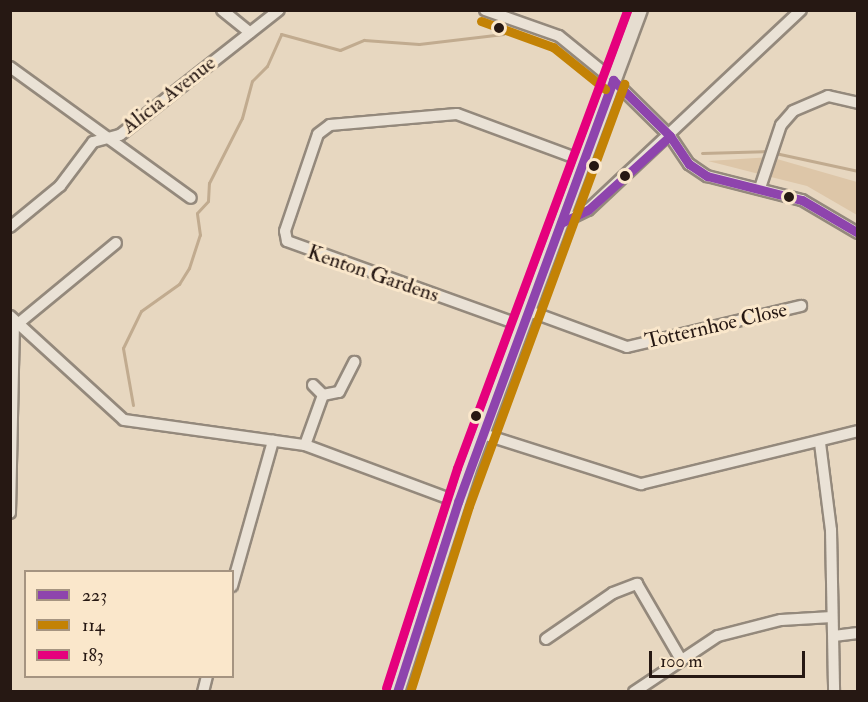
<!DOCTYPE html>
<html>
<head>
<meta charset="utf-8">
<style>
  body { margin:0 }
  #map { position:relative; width:868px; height:702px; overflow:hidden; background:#e7d7c0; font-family:"IM FELL Double Pica",serif }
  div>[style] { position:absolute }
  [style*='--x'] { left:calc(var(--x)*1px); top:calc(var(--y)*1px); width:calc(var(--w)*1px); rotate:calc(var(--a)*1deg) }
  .green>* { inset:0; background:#ddc6a8 }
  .stream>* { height:3px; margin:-1.5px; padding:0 1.5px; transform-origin:1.5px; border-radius:1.5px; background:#c1ab8f }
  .roads { filter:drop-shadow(2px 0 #94897c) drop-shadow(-2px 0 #94897c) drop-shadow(0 2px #94897c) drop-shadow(0 -2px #94897c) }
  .minor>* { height:10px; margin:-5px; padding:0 5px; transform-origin:5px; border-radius:5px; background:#eae2d6 }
  .major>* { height:14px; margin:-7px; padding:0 7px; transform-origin:7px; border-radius:7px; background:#e6ddd0 }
  .bus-1>* { height:9px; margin:-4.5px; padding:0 4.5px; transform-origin:4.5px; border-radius:4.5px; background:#8e44ad }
  .bus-2>* { height:9px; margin:-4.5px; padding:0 4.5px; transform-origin:4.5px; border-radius:4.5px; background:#c38205 }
  .bus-3>* { height:9px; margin:-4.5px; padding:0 4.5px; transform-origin:4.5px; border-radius:4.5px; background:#e5007d }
  .dots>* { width:16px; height:16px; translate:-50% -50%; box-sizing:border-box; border:3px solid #fae7cb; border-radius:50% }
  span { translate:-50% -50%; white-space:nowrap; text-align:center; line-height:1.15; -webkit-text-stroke:6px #fae7cb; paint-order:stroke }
  .street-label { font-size:21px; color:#261813 }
  .frame { position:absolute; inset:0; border:12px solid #261813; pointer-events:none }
  .legend { position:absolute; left:24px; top:570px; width:210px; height:108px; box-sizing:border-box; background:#fae7cb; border:2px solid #a59481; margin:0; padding:8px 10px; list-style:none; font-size:18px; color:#261813 }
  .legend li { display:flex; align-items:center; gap:12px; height:30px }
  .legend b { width:30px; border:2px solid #a59481 }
  .scale { position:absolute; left:649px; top:651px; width:156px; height:27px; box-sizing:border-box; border:3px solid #261813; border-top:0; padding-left:8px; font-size:18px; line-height:21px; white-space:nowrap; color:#261813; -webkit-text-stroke:4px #fae7cb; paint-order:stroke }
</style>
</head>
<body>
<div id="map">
  <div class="green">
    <i style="clip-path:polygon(770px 157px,857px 182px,857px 215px,807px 186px,708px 161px)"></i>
  </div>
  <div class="stream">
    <i style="--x:702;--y:153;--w:67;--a:-1.7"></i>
    <i style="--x:775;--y:153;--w:85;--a:12.2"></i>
    <i style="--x:133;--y:405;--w:58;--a:-100"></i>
    <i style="--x:123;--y:348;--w:41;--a:-64.1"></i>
    <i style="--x:141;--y:311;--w:47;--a:-35.4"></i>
    <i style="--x:179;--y:284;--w:19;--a:-58"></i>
    <i style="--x:189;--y:268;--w:35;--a:-72"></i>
    <i style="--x:200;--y:235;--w:22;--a:-98"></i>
    <i style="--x:197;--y:213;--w:16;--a:-47"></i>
    <i style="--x:208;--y:201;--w:18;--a:-87"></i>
    <i style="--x:209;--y:183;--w:73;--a:-63.1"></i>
    <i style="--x:242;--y:118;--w:38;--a:-75"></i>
    <i style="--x:252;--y:81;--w:21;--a:-45"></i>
    <i style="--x:267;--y:66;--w:35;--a:-66"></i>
    <i style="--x:281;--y:34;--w:61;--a:15.2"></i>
    <i style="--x:340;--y:50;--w:26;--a:-23"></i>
    <i style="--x:364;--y:40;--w:55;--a:4.2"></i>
    <i style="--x:419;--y:44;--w:85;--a:-6.8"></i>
  </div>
  <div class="roads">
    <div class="minor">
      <i style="--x:222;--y:10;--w:36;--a:39"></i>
      <i style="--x:485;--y:10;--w:78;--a:19.4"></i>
      <i style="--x:559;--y:36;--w:70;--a:39.2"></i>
      <i style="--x:613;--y:80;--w:80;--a:44.5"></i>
      <i style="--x:670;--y:136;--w:34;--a:56"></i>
      <i style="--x:689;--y:164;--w:22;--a:34"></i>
      <i style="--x:707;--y:176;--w:98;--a:14.2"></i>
      <i style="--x:802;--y:200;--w:65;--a:30.5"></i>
      <i style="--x:10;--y:67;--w:223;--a:35.9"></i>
      <i style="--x:761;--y:185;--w:63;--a:-71.6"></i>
      <i style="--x:781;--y:125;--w:18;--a:-49"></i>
      <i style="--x:793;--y:111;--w:38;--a:-23"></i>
      <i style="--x:828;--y:96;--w:31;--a:13"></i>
      <i style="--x:561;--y:223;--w:30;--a:-26"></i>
      <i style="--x:588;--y:210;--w:292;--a:-43.2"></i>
      <i style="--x:10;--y:227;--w:65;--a:-39.4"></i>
      <i style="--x:60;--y:186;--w:55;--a:-53.1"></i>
      <i style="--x:93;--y:142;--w:28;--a:-15"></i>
      <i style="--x:120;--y:135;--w:202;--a:-38.2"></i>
      <i style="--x:529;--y:311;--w:104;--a:20.2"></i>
      <i style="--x:627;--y:347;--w:179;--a:-13.3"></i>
      <i style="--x:10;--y:316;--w:154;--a:42.4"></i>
      <i style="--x:124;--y:420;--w:183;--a:7.9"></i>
      <i style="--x:305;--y:445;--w:163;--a:20.4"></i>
      <i style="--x:523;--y:326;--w:251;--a:-160.2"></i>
      <i style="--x:287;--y:241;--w:10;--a:-101"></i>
      <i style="--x:285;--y:231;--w:102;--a:-71.2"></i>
      <i style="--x:318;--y:134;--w:15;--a:-37"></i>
      <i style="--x:330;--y:125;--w:127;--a:-5"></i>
      <i style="--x:457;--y:114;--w:135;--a:20.3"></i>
      <i style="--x:313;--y:385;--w:14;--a:45"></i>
      <i style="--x:323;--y:395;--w:16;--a:-11"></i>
      <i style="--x:339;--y:392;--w:34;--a:-63"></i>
      <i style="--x:483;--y:434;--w:166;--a:17.6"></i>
      <i style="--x:641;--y:484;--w:223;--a:-13.7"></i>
      <i style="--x:820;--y:443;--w:88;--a:82.8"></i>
      <i style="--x:831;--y:530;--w:162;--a:88.9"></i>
      <i style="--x:305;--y:445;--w:53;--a:-70.2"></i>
      <i style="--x:10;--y:513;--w:186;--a:-88.8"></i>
      <i style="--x:14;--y:327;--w:132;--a:-39.5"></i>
      <i style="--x:232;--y:586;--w:151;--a:-74.2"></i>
      <i style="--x:834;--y:636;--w:24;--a:-7"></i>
      <i style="--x:546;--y:639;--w:81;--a:-34.5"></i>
      <i style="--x:613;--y:593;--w:26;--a:-21"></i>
      <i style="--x:637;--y:584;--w:86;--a:59.8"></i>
      <i style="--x:203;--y:692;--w:16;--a:-76"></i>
      <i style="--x:634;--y:692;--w:101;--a:-33.7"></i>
      <i style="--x:718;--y:636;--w:65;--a:-14.3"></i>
      <i style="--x:781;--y:620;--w:51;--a:-3.4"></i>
    </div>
    <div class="major">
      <i style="--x:397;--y:692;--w:231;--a:-72.1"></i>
      <i style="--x:468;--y:472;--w:493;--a:-69.6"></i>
    </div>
  </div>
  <div class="bus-1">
    <i style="--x:561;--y:223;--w:30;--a:-26"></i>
    <i style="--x:588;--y:210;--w:110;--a:-42.1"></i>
    <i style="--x:397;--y:692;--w:200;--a:-72.2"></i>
    <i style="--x:458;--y:502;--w:450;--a:-69.8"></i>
    <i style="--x:613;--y:80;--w:80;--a:44.5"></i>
    <i style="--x:670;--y:136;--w:34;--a:56"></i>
    <i style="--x:689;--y:164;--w:22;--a:34"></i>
    <i style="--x:707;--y:176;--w:98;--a:14.2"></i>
    <i style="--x:802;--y:200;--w:65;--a:30.5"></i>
  </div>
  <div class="bus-2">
    <i style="--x:481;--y:21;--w:77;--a:19.9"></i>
    <i style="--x:553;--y:47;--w:67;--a:38.9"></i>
    <i style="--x:410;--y:692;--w:195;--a:-72.4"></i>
    <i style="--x:469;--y:506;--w:450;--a:-69.8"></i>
  </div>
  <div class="bus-3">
    <i style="--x:386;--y:688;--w:231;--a:-72.1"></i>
    <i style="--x:457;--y:468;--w:489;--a:-69.6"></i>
  </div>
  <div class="dots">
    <i style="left:499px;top:28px;background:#261813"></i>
    <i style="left:594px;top:166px;background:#261813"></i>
    <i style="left:625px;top:176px;background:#261813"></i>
    <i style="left:789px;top:197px;background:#261813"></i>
    <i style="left:476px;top:416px;background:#261813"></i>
  </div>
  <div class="street-label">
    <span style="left:169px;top:95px;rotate:-38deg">Alicia Avenue</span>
    <span style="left:373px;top:274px;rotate:19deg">Kenton Gardens</span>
    <span style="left:716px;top:326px;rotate:-13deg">Totternhoe Close</span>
  </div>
  <div class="frame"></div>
  <ul class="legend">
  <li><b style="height:8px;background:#8e44ad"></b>223</li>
  <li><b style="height:8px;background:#c38205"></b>114</li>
  <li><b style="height:8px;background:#e5007d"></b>183</li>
  </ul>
  <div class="scale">100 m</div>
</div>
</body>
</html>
